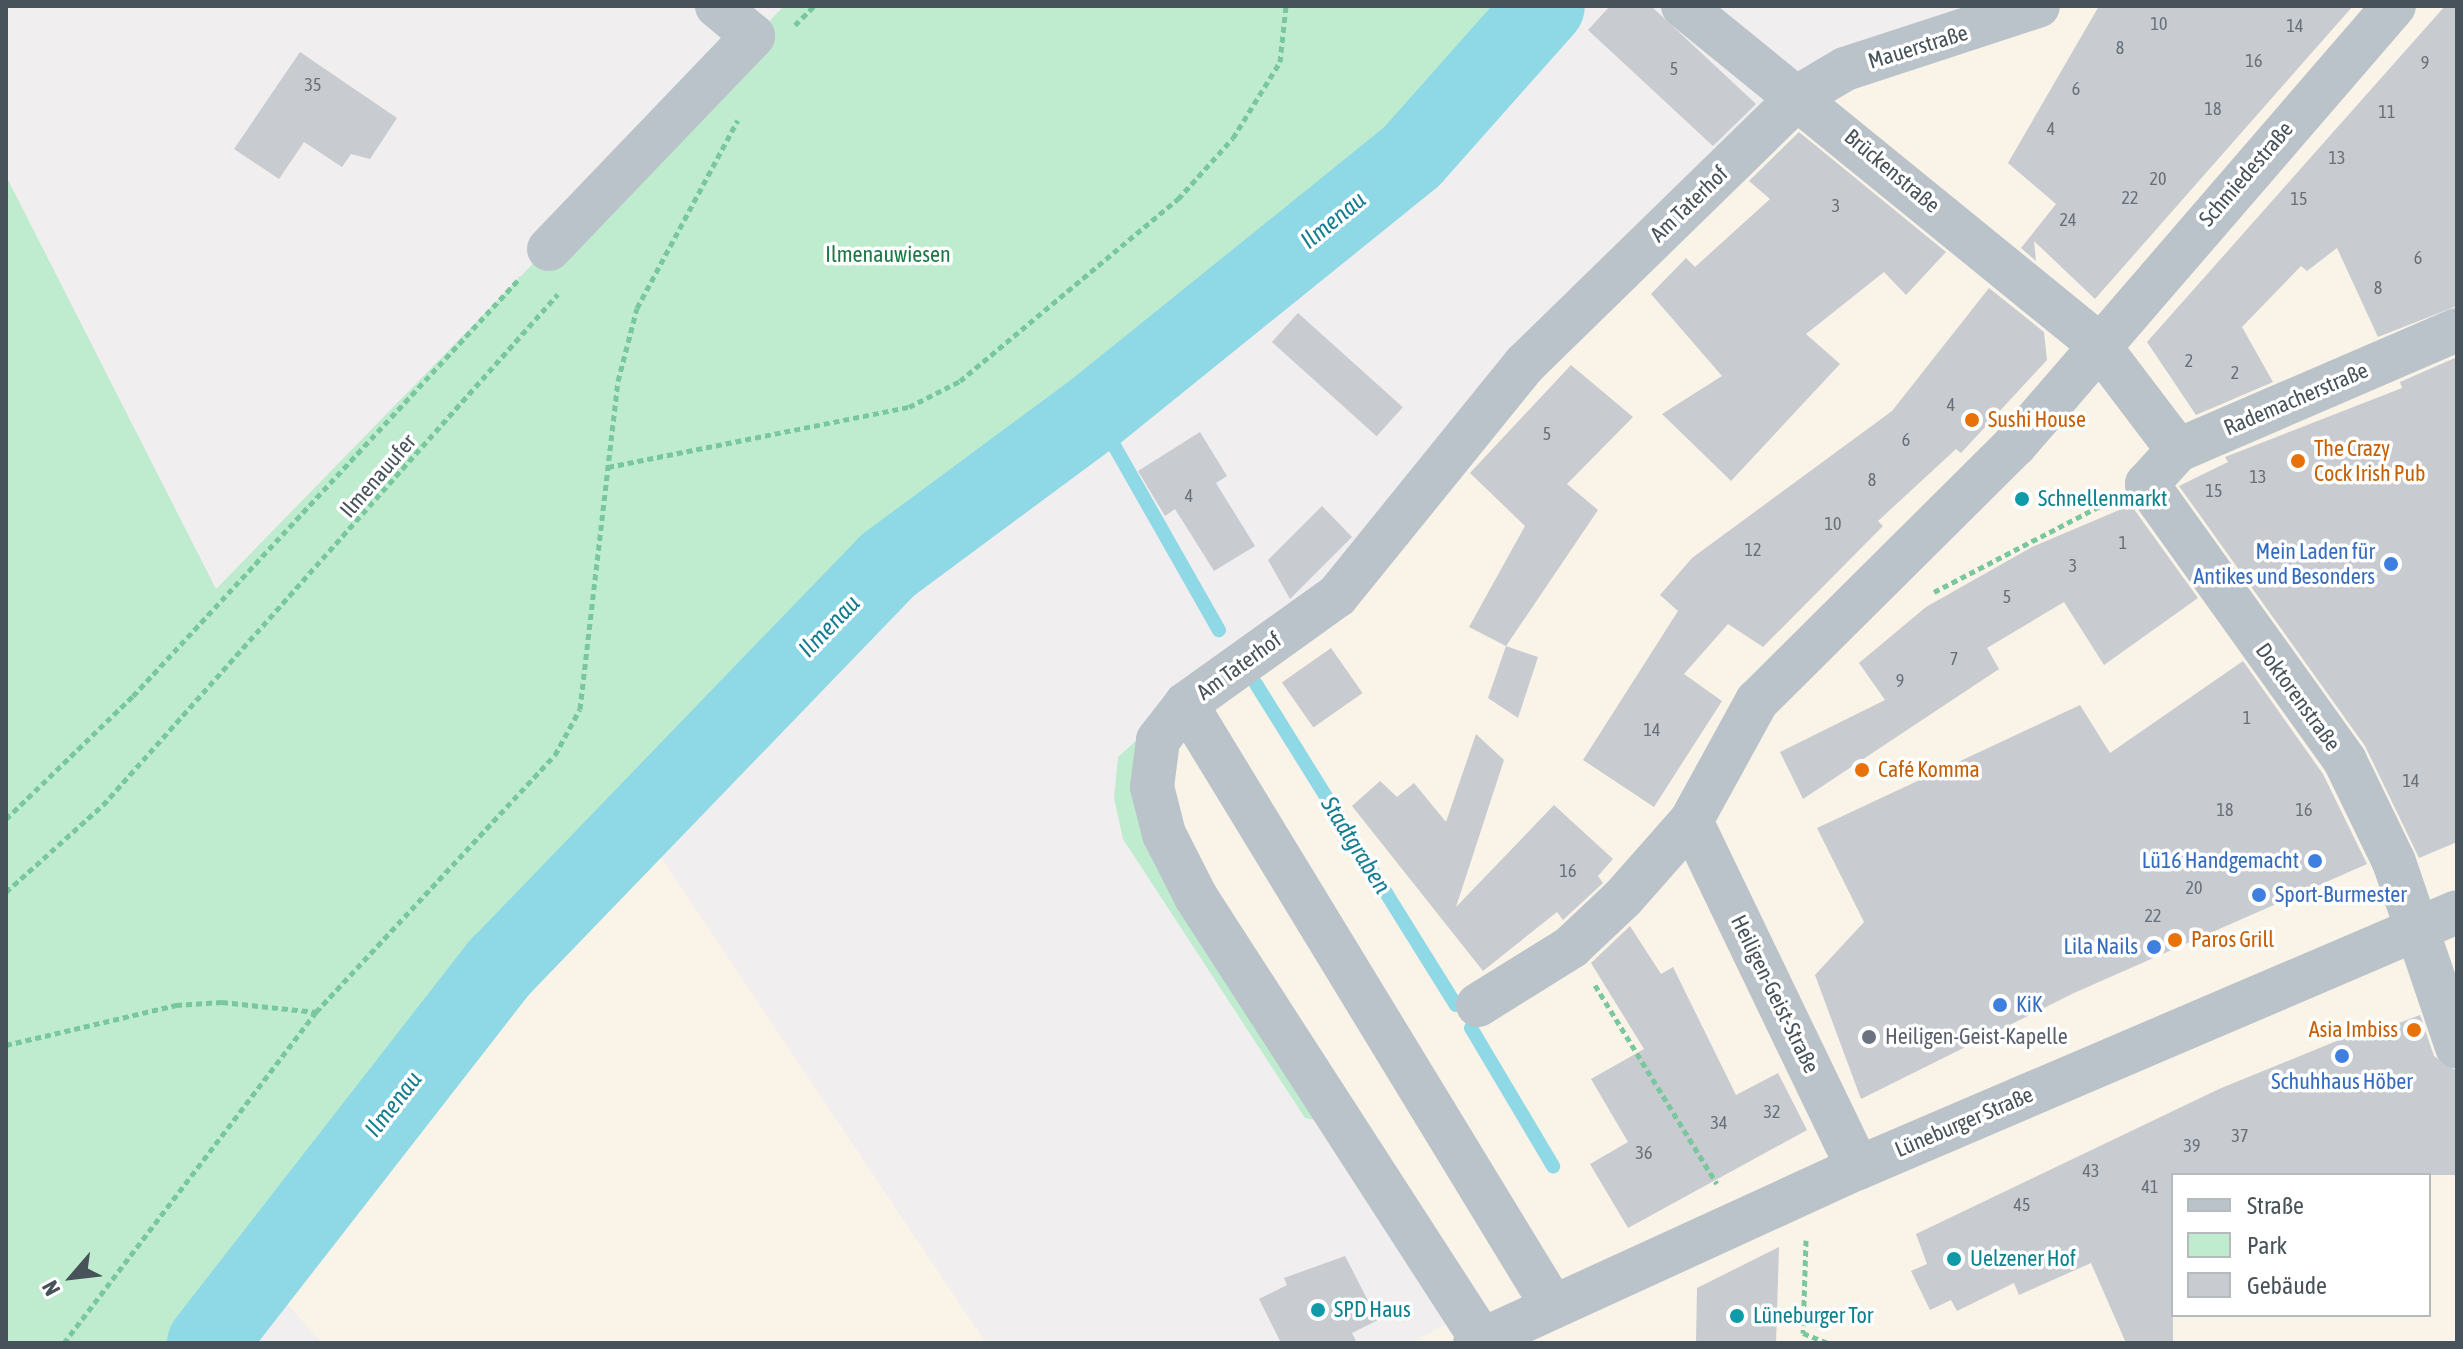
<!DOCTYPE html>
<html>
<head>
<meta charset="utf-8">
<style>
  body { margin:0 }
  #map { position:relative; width:2463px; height:1349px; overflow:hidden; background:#f0eeee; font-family:"Asap Condensed",sans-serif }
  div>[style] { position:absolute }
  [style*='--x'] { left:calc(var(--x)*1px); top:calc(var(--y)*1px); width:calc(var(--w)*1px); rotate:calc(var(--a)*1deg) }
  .commercial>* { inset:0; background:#faf4e8 }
  .green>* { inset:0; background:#bfecce }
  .stream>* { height:14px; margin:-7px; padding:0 7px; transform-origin:7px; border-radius:7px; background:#8fd8e6 }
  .river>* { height:80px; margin:-40px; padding:0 40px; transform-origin:40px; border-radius:40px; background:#8fd8e6 }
  .building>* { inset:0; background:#c8cbd0; transform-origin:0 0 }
  .path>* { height:5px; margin-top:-2.5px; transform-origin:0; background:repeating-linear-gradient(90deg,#79c79d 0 6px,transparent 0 10px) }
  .minor>* { height:44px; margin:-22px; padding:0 22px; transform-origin:22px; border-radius:22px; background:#bac3ca }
  .dots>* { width:22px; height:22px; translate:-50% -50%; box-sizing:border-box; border:4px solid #fff; border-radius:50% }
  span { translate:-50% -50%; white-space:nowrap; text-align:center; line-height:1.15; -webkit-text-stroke:7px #fff; paint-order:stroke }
  .number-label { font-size:18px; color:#677078 }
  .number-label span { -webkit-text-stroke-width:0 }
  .street-label { font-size:22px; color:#47525a }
  .park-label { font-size:22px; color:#1d7746 }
  .food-label { font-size:22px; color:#c56008 }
  .left { translate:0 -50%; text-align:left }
  .right { translate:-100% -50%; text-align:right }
  .culture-label { font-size:22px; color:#0d838f }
  .shop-label { font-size:22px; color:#366cbe }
  .worship-label { font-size:22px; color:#5b616d }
  .water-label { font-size:24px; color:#157d91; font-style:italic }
  .frame { position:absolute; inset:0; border:8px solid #47525a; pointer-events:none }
  .legend { position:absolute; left:2171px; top:1173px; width:260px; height:144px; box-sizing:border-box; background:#fff; border:2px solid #b5babd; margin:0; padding:10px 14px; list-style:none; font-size:24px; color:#47525a }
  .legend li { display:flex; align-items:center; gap:16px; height:40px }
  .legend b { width:40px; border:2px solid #b5babd }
  .north { position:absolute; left:32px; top:1237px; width:80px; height:80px; -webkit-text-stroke:6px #fff; paint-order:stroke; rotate:242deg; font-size:22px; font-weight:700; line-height:32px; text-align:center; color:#47525a }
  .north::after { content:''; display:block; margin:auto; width:28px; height:36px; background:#47525a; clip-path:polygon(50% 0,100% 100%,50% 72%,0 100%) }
</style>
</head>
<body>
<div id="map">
  <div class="commercial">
    <i style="clip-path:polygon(evenodd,2069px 6px,2457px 6px,2457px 1343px,1411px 1343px,1477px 1307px,1173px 830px,1167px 744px,1347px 602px,1534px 365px,1824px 90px,2069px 6px,2173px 1175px,2429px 1175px,2429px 1315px,2173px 1315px,2173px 1175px)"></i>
    <i style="clip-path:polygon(638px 823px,986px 1343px,322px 1343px,271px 1286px,500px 966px)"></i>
  </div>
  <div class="green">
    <i style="clip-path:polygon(784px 6px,1575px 6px,1396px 191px,1227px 301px,1095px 412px,882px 571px,501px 966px,207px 1343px,6px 1343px,6px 176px,216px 589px)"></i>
    <i style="clip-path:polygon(1166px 714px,1147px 767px,1325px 1122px,1305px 1118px,1123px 839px,1114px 798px,1118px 757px)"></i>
  </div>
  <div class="stream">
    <i style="--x:1095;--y:412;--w:251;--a:60.4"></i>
    <i style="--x:1256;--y:684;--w:378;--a:58.1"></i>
    <i style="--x:1471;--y:1028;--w:161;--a:59.3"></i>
  </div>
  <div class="river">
    <i style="--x:207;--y:1343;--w:478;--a:-52.1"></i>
    <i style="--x:501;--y:966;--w:557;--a:-46.02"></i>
    <i style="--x:888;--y:565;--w:257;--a:-36.5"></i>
    <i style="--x:1095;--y:412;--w:407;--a:-38.9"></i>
    <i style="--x:1412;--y:156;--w:200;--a:-48.4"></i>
  </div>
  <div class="building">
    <i style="clip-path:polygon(1610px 6px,1651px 6px,1756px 104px,1713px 146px,1588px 30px)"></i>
    <i style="clip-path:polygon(2099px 6px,2353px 6px,2095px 299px,2034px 241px,2036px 261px,2021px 248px,2056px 204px,2008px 163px)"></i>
    <i style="clip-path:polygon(2445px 6px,2457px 6px,2457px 306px,2378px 337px,2337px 248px,2307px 271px,2301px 266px,2242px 327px,2273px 382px,2196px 415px,2147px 342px)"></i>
    <i style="clip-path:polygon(300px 52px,397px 118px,370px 159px,351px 154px,342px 167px,304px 142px,279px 179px,234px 149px)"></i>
    <i style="clip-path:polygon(1799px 132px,1946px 252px,1906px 295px,1884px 272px,1806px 334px,1840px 364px,1731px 481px,1662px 414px,1722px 376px,1651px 294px,1686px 258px,1695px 267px,1770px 199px,1749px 181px)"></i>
    <i style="clip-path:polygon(1989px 288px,2044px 332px,2047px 360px,1961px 453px,1956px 449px,1878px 521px,1883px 526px,1763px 647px,1728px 624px,1684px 674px,1722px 701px,1654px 807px,1583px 760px,1678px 611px,1660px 595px,1692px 558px,1892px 411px)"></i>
    <i style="left:1298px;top:313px;width:141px;height:39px;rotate:42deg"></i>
    <i style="clip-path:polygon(2457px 357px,2457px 842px,2419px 858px,2365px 746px,2179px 486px,2228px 462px,2225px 457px,2402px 388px,2400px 382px)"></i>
    <i style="clip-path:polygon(1571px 365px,1633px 417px,1567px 484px,1598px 510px,1506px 646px,1469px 627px,1525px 526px,1470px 473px)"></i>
    <i style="clip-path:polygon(1200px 432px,1227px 476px,1216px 483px,1255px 546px,1214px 571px,1175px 509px,1165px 516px,1138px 471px)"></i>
    <i style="clip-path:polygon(2131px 505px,2198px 598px,2104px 665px,2064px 602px,1987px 648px,1999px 669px,1803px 799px,1780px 752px,1885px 700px,1859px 663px,1926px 607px,2032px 547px)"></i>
    <i style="clip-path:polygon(1322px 506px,1352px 537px,1290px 599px,1268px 560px)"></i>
    <i style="clip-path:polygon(1506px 646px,1538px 657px,1518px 718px,1488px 698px)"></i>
    <i style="left:1331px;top:648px;width:55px;height:60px;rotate:55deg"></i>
    <i style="clip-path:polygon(2243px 661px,2323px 774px,2367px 864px,2074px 993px,1861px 1099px,1815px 975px,1864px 922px,1817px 828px,2080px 705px,2110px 753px)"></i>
    <i style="clip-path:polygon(1476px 734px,1504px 760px,1456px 907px,1554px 805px,1613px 859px,1598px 876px,1603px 883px,1563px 920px,1557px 912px,1483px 971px,1352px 806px,1380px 781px,1397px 797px,1414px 783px,1446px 822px)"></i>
    <i style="clip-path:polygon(1630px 926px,1661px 974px,1673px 967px,1736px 1095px,1778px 1073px,1807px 1130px,1628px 1228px,1590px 1164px,1628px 1142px,1591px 1079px,1644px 1049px,1591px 963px)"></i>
    <i style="clip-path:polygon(2420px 1015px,2434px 1056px,2457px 1071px,2457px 1175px,2173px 1175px,2173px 1343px,2126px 1343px,2091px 1263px,2019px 1295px,2014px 1283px,1957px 1311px,1951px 1300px,1930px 1310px,1911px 1271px,1927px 1264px,1916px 1234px,2219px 1089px,2383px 1022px,2386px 1028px)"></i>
    <i style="clip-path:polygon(1779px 1247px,1776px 1343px,1696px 1343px,1697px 1288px)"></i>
    <i style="clip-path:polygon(1345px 1256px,1378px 1320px,1352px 1333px,1357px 1343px,1281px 1343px,1259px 1299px,1287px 1285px,1284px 1278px)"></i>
  </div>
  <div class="path">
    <i style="--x:795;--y:25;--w:27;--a:-45"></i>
    <i style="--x:608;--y:467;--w:307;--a:-11.3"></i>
    <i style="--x:909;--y:407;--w:57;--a:-27"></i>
    <i style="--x:960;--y:381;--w:284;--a:-39.9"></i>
    <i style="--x:1178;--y:199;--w:82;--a:-48"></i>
    <i style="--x:1233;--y:138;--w:89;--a:-58.3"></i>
    <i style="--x:1280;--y:62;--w:56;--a:-83.9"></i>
    <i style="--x:1934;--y:592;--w:194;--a:-27.4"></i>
    <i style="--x:6;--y:819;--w:177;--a:-44.1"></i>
    <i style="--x:133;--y:696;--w:570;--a:-47.21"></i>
    <i style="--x:6;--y:892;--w:130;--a:-41.9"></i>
    <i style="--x:103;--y:805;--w:684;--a:-48.32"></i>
    <i style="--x:1595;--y:985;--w:233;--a:58.5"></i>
    <i style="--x:316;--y:1012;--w:351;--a:-47.1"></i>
    <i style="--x:555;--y:755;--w:52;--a:-61.5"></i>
    <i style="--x:580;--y:709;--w:330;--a:-83.4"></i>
    <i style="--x:618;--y:381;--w:75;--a:-75.4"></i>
    <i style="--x:637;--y:308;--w:213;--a:-61.8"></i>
    <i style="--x:6;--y:1045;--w:175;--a:-13.2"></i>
    <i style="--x:176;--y:1005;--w:46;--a:-3.7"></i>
    <i style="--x:222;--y:1002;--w:95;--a:6.1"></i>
    <i style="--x:316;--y:1012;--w:416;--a:127.3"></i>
    <i style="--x:1806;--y:1240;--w:93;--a:91.8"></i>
    <i style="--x:1803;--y:1333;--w:27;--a:22"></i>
  </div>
  <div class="minor">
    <i style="--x:1683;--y:6;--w:532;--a:39.13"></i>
    <i style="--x:2096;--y:342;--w:136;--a:52.8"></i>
    <i style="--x:549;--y:249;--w:295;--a:-46.2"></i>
    <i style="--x:753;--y:36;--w:47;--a:-140.2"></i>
    <i style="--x:2457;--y:330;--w:304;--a:156.7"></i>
    <i style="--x:2178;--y:450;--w:46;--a:132.4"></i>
    <i style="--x:2147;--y:484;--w:340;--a:54.4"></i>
    <i style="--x:2345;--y:761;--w:112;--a:64.1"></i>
    <i style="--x:2394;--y:862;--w:195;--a:71.2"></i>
    <i style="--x:1186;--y:704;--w:706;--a:58.67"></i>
    <i style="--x:1691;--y:821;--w:385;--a:64.3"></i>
    <i style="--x:1478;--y:1005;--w:110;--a:-31.9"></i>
    <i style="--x:1571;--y:947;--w:71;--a:-43.3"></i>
    <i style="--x:1623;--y:898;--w:103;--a:-48.6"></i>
    <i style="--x:1691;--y:821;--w:137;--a:-61.2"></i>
    <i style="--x:1757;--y:701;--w:363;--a:-44.8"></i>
    <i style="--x:2015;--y:445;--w:580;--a:-49.2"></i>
    <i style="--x:1482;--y:1340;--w:527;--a:-122.85"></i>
    <i style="--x:1196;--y:897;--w:71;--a:-116.9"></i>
    <i style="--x:1164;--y:834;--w:49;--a:-104.3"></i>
    <i style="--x:1152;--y:787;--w:47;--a:-82.7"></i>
    <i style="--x:1158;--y:740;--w:46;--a:-52.1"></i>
    <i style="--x:1186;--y:704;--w:186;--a:-35.6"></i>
    <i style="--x:1337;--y:596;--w:299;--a:-51"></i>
    <i style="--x:1525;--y:364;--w:385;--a:-44.3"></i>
    <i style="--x:1801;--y:95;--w:51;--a:-30.6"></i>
    <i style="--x:1845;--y:69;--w:203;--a:-18.1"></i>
    <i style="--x:1475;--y:1343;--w:421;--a:-24.6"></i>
    <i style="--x:1858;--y:1168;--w:651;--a:-23.14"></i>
  </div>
  <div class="dots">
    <i style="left:1972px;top:420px;background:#e8710a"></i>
    <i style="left:2298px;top:461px;background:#e8710a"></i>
    <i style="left:2022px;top:499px;background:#0f9aa8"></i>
    <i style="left:2391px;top:564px;background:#3f7fe0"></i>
    <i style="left:1862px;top:770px;background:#e8710a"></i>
    <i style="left:2315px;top:861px;background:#3f7fe0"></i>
    <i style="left:2259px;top:895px;background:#3f7fe0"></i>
    <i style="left:2175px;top:940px;background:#e8710a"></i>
    <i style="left:2154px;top:947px;background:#3f7fe0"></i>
    <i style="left:2000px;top:1005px;background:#3f7fe0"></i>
    <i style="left:2414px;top:1030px;background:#e8710a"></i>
    <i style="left:1869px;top:1037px;background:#6b7280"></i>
    <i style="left:2342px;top:1056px;background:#3f7fe0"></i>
    <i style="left:1954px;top:1259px;background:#0f9aa8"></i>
    <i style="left:1318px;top:1310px;background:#0f9aa8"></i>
    <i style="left:1737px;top:1316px;background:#0f9aa8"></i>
  </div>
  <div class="number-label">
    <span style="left:2159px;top:24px">10</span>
    <span style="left:2295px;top:26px">14</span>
    <span style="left:2120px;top:48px">8</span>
    <span style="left:2254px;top:61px">16</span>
    <span style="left:2425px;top:63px">9</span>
    <span style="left:1674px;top:69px">5</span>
    <span style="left:313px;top:85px">35</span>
    <span style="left:2076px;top:89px">6</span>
    <span style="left:2213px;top:109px">18</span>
    <span style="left:2387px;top:112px">11</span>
    <span style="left:2051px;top:129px">4</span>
    <span style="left:2337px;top:158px">13</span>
    <span style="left:2158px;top:179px">20</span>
    <span style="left:2130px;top:198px">22</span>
    <span style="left:2299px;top:199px">15</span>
    <span style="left:1836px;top:206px">3</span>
    <span style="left:2068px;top:220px">24</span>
    <span style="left:2418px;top:258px">6</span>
    <span style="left:2378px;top:288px">8</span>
    <span style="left:2189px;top:361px">2</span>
    <span style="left:2235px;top:373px">2</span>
    <span style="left:1951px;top:405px">4</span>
    <span style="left:1547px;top:434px">5</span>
    <span style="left:1906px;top:440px">6</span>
    <span style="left:2258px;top:477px">13</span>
    <span style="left:1872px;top:480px">8</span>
    <span style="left:2214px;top:491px">15</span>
    <span style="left:1189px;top:496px">4</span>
    <span style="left:1833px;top:524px">10</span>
    <span style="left:2123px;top:543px">1</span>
    <span style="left:1753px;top:550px">12</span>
    <span style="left:2073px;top:566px">3</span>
    <span style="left:2007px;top:597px">5</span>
    <span style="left:1954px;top:659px">7</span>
    <span style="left:1900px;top:681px">9</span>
    <span style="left:2247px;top:718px">1</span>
    <span style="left:1652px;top:730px">14</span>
    <span style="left:2411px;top:781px">14</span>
    <span style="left:2225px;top:810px">18</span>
    <span style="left:2304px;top:810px">16</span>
    <span style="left:1568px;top:871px">16</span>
    <span style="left:2194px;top:888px">20</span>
    <span style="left:2153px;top:916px">22</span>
    <span style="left:1772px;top:1112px">32</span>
    <span style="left:1719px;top:1123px">34</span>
    <span style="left:2240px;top:1136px">37</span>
    <span style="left:2192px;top:1146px">39</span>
    <span style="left:1644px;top:1153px">36</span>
    <span style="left:2091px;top:1171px">43</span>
    <span style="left:2150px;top:1187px">41</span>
    <span style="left:2022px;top:1205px">45</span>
  </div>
  <div class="street-label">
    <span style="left:1918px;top:47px;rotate:-17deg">Mauerstraße</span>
    <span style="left:1892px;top:171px;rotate:40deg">Brückenstraße</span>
    <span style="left:2246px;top:174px;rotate:-49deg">Schmiedestraße</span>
    <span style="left:1689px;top:204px;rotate:-44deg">Am Taterhof</span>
    <span style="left:2296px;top:399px;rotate:-23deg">Rademacherstraße</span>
    <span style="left:378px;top:476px;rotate:-49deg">Ilmenauufer</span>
    <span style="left:1239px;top:666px;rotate:-36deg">Am Taterhof</span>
    <span style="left:2298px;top:697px;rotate:54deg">Doktorenstraße</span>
    <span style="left:1775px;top:994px;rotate:64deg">Heiligen-Geist-Straße</span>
    <span style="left:1964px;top:1122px;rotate:-23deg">Lüneburger Straße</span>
  </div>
  <div class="park-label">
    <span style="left:888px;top:255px">Ilmenauwiesen</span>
  </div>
  <div class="food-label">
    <span class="left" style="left:1988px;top:420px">Sushi House</span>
    <span class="left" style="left:2314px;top:461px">The Crazy<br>Cock Irish Pub</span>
    <span class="left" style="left:1878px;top:770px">Café Komma</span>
    <span class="left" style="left:2191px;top:940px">Paros Grill</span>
    <span class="right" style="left:2398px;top:1030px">Asia Imbiss</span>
  </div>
  <div class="culture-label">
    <span class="left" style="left:2038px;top:499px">Schnellenmarkt</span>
    <span class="left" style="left:1970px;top:1259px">Uelzener Hof</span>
    <span class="left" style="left:1334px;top:1310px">SPD Haus</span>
    <span class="left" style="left:1753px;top:1316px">Lüneburger Tor</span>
  </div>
  <div class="shop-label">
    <span class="right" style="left:2375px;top:564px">Mein Laden für<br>Antikes und Besonders</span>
    <span class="right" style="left:2299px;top:861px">Lü16 Handgemacht</span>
    <span class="left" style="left:2275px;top:895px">Sport-Burmester</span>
    <span class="right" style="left:2138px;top:947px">Lila Nails</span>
    <span class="left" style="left:2016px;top:1005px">KiK</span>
    <span style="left:2342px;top:1082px">Schuhhaus Höber</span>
  </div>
  <div class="worship-label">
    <span class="left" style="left:1885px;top:1037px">Heiligen-Geist-Kapelle</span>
  </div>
  <div class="water-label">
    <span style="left:1333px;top:220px;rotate:-39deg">Ilmenau</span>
    <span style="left:829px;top:626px;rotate:-46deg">Ilmenau</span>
    <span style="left:1356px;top:845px;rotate:58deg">Stadtgraben</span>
    <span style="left:393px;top:1104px;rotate:-52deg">Ilmenau</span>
  </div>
  <div class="frame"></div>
  <ul class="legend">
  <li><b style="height:10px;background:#bac3ca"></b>Straße</li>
  <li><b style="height:22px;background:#bfecce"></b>Park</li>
  <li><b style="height:22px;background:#c8cbd0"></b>Gebäude</li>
  </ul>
  <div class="north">N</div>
</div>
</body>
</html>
